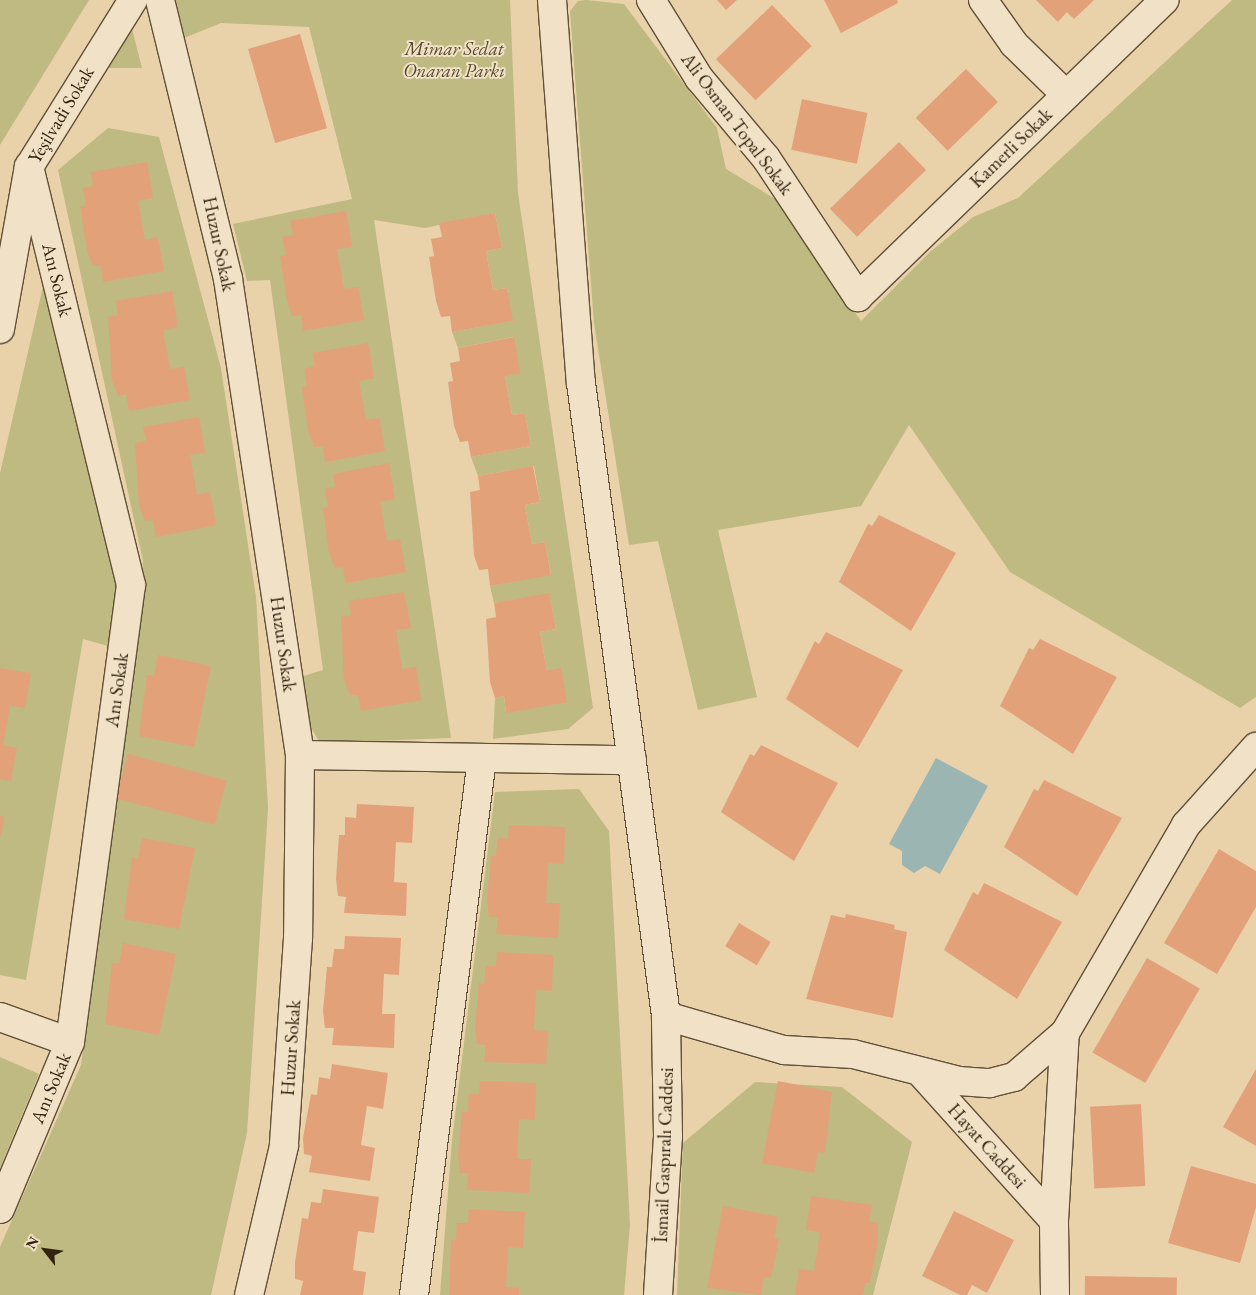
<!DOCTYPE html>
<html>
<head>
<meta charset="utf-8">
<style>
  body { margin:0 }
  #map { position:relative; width:1256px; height:1295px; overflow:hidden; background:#e9d2a9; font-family:"EB Garamond",serif }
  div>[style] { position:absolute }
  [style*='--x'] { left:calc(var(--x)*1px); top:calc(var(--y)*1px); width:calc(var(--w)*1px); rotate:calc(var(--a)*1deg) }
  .green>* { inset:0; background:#bfb982 }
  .water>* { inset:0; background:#9ab5b2 }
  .building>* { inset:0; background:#e3a17a; transform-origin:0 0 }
  .roads { filter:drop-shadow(1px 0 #605037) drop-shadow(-1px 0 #605037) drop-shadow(0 1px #605037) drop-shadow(0 -1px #605037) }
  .street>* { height:28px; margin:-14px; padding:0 14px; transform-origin:14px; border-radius:14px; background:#f1e2c7 }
  .secondary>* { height:28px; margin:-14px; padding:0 14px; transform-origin:14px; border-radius:14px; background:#f1e2c7 }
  span { translate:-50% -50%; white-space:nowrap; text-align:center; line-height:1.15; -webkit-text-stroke:4px #f1e2c7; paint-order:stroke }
  .park-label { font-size:19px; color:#56492d; font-style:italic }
  .street-label { font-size:19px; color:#332411 }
  .north { position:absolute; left:20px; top:1225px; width:50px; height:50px; -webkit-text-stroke:4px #f1e2c7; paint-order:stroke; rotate:300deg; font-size:14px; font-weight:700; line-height:20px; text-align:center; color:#332411 }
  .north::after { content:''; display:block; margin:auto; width:18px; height:22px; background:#332411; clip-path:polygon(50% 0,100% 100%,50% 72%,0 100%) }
</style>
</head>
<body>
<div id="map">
  <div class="green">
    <i style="clip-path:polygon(0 0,89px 0,0 145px)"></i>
    <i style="clip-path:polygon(176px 0,510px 0,518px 193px,593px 708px,568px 729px,493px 739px,495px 698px,504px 696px,506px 713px,547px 671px,540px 632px,556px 629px,549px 594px,494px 603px,490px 586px,551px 574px,545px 542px,532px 544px,525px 505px,540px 502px,534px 466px,478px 476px,471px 457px,531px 446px,525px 413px,512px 415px,505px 376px,513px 337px,458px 348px,452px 332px,512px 321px,507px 288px,493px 290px,486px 251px,502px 248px,495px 213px,425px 228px,374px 220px,451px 738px,320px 743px,302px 712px,304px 676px,323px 670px,270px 280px,247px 281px,233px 224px,352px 199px,309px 27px,221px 23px,179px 40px)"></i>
    <i style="clip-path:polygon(586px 0,624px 4px,717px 128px,726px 169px,777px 200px,861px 321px,930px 252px,973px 217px,1018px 198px,1232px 0,1256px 0,1256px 697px,1240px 708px,1010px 572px,909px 425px,861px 506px,718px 530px,757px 697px,698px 710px,658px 541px,629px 545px,594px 323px,570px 11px,578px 1px)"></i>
    <i style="clip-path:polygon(130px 21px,142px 68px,89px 68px)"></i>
    <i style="clip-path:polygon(108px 128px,159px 137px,221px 368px,256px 597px,268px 808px,247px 1133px,211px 1295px,0 1295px,0 1247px,81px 1065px,135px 654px,143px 561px,58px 170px)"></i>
    <i style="clip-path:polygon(45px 278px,119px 571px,108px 646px,83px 639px,26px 980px,0 975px,0 473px)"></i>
    <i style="clip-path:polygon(579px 789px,609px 831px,630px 1225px,624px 1295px,440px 1295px,452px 1140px,495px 792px)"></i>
    <i style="clip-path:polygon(0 1057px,39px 1074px,0 1168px)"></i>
    <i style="clip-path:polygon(755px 1082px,842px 1087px,912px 1142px,873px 1295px,677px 1295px,683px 1143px)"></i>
  </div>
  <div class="water">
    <i style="clip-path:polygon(936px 758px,988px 786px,940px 874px,925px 866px,914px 873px,902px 865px,902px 851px,889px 844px)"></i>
  </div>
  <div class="building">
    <i style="clip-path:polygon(717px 0,737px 0,726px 10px)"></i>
    <i style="clip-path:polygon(824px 0,897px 0,898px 3px,841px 33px)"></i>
    <i style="clip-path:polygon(1036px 0,1094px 0,1074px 19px,1067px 12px,1058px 22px)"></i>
    <i style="left:772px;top:5px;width:57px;height:78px;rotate:46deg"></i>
    <i style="left:300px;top:34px;width:98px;height:54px;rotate:74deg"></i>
    <i style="left:966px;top:69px;width:46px;height:70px;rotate:46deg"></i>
    <i style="left:802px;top:99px;width:67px;height:52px;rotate:12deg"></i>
    <i style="left:899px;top:142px;width:39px;height:96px;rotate:46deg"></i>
    <i style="clip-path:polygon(147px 162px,153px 198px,138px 201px,145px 240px,158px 237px,164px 271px,103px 282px,101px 265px,93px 266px,87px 251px,80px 207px,86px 206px,83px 188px,93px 186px,91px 172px)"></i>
    <i style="clip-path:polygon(346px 211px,352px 247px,337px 249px,344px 289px,358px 287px,364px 320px,303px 331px,301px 315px,292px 316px,287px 300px,280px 256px,286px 255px,282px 237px,293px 235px,290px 221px)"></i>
    <i style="clip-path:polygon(495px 213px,502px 248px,486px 251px,493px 290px,507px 288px,513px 321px,452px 332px,450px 316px,441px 317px,436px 301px,429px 257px,434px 256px,431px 239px,442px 237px,439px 223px)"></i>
    <i style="clip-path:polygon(172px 291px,178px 327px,163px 330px,170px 369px,184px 367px,190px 400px,129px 411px,126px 394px,118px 396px,112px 380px,108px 317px,118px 315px,116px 301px)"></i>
    <i style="clip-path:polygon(514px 337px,520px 373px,505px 376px,512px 415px,525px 413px,531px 446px,471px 457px,468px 441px,460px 442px,454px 426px,448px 382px,453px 381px,450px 363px,460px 361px,458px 348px)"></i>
    <i style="clip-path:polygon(368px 343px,374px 378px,359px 381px,366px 420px,379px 418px,385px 451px,325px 462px,323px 446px,314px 447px,308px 431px,302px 387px,307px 386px,304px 369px,315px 366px,312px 353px)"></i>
    <i style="clip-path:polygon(199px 417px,205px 453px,190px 455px,197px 495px,210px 492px,216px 525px,156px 537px,153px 520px,145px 521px,139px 505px,135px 443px,146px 441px,143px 427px)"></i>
    <i style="clip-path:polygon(389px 463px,395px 499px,380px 502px,387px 541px,400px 539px,406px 572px,346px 583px,343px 567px,335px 568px,329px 552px,323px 508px,328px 507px,325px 489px,335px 487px,333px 474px)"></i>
    <i style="clip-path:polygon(533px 466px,540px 502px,525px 505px,532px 544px,545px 542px,551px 575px,490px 586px,488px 569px,479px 570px,474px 555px,470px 492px,480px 490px,478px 476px)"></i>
    <i style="clip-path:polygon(879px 515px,956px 553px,911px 631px,839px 582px,868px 524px,872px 526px)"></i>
    <i style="clip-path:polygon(404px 592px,411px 628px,396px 630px,402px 669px,416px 667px,421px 700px,361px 711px,358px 695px,350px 695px,344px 680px,341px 617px,351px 615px,349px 601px)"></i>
    <i style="clip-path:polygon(549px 593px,556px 629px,540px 632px,547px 671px,561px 668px,567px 702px,506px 713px,504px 696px,495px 698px,490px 682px,486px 619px,496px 617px,494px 603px)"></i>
    <i style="clip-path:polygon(826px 632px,903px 670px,858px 748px,786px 699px,815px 641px,819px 644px)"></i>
    <i style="clip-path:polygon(1040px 639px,1117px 677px,1073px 754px,1000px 706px,1029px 648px,1033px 650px)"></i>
    <i style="clip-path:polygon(158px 655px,211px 666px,194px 747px,139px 736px,147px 675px,154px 676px)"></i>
    <i style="clip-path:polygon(0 668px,31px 673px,25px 708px,10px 706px,3px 745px,17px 748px,11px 781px,0 779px)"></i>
    <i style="clip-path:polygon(761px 745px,838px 783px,794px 861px,721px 812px,750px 754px,754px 756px)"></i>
    <i style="left:128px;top:754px;width:102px;height:46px;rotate:15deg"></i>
    <i style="clip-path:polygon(1044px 780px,1122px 818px,1077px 896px,1004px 847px,1034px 789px,1038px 791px)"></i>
    <i style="clip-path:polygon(357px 804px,414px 807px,412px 843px,396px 842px,394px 882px,407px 883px,406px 916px,344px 913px,346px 897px,338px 896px,336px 879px,339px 835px,345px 835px,345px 817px,356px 818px)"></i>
    <i style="clip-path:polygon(0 816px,4px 817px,1px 836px,0 836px)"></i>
    <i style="clip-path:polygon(509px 825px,565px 827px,564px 864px,548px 863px,546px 903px,560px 903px,558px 938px,496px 934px,498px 918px,489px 917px,487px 900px,491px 856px,496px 856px,498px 838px,508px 839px)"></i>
    <i style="clip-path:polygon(142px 838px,195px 848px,179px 929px,124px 919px,132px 857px,138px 859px)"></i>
    <i style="clip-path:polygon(1219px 849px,1256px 871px,1256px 907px,1217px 974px,1164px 943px)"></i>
    <i style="clip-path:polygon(984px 883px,1062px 922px,1017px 999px,944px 950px,973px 892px,978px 895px)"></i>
    <i style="clip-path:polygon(846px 914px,895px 925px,894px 929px,907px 932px,893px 1018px,806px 999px,831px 915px,845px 918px)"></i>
    <i style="left:739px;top:923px;width:37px;height:27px;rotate:31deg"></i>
    <i style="clip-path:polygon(345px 936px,401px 938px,399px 975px,384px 974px,382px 1014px,395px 1014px,394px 1048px,332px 1045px,334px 1028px,325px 1028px,323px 1011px,327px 967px,332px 967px,334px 949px,344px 949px)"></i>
    <i style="clip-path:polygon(123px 943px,176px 954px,159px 1035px,105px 1024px,112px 963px,119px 964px)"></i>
    <i style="clip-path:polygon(497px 952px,553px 955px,552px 991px,536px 990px,534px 1030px,548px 1031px,546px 1064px,484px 1062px,486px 1045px,477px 1044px,475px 1027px,479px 983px,484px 984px,486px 966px,496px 966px)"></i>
    <i style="left:1147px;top:958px;width:61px;height:109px;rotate:30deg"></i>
    <i style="clip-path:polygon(332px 1064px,388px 1073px,383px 1109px,367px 1106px,361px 1145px,375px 1148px,370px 1181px,309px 1172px,312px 1156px,304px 1154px,303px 1138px,311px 1094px,317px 1095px,319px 1077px,330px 1079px)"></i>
    <i style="clip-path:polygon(1256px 1069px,1256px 1146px,1223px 1127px)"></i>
    <i style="clip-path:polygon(480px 1081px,536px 1083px,535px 1120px,519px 1119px,517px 1159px,531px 1159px,529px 1193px,467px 1190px,468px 1173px,460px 1173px,458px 1156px,462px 1112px,468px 1112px,469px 1094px,479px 1094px)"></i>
    <i style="clip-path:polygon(778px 1081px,832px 1092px,825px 1153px,818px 1152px,814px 1173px,762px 1163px)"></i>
    <i style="left:1141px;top:1104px;width:82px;height:51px;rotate:87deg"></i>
    <i style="clip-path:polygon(1191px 1166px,1256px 1184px,1256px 1207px,1240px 1263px,1168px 1243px)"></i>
    <i style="clip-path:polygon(323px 1189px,379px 1197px,374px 1233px,358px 1231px,353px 1270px,366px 1272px,363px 1295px,300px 1295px,303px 1281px,295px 1279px,295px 1262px,302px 1218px,308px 1219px,311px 1202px,321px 1203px)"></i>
    <i style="clip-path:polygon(811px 1196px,872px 1205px,869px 1221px,878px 1223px,878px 1240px,870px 1283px,865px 1283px,863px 1295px,795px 1295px,799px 1269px,814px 1271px,820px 1232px,806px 1230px)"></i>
    <i style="clip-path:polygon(723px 1206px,778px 1217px,774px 1238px,779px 1239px,771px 1278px,764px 1277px,761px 1295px,707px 1288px)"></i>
    <i style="clip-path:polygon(469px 1209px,525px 1212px,523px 1248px,508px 1247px,506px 1287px,519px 1288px,519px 1295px,449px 1295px,451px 1240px,456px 1240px,457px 1223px,468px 1223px)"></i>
    <i style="clip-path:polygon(954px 1211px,1014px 1240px,987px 1293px,972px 1285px,967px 1295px,960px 1295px,922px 1276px)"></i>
    <i style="left:1085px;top:1276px;width:92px;height:19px;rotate:1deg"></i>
  </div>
  <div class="roads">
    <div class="street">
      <i style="--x:160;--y:0;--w:287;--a:76.3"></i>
      <i style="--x:228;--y:279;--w:481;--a:81.4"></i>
      <i style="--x:300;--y:755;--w:183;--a:90.6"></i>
      <i style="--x:298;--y:938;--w:208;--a:93.9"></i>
      <i style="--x:284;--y:1146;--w:153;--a:103.2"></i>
      <i style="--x:651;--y:0;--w:92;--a:58.4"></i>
      <i style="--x:699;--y:78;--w:104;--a:50.1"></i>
      <i style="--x:766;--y:158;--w:167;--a:56.5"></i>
      <i style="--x:858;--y:297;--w:427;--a:-44.1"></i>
      <i style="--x:983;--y:0;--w:54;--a:54.8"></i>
      <i style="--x:1014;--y:44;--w:73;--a:44.4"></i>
      <i style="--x:0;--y:329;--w:165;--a:-79.9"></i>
      <i style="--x:29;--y:167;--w:197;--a:-58.1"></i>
      <i style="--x:300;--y:755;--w:332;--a:0.9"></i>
      <i style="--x:0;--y:1017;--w:74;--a:19.7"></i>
      <i style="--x:920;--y:1072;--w:200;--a:48"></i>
      <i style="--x:0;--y:1209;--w:181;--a:-67.3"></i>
      <i style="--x:70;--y:1042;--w:461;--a:-82.4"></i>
      <i style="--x:131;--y:585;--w:430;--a:-103.7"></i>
      <i style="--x:414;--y:1295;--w:541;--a:-82.78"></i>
      <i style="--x:658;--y:1295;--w:159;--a:-86.4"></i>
      <i style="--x:668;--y:1136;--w:120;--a:-91"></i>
      <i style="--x:1055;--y:1295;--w:74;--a:-90.8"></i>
      <i style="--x:1054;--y:1221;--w:188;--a:-86.7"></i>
    </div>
    <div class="secondary">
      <i style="--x:552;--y:0;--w:384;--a:85.7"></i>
      <i style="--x:581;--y:383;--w:639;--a:82.35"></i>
      <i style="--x:666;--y:1016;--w:123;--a:16.1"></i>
      <i style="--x:784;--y:1050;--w:69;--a:3.3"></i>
      <i style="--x:853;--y:1054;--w:109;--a:14.3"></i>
      <i style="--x:959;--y:1081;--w:31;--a:4"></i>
      <i style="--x:990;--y:1083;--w:25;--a:-14"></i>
      <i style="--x:1014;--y:1077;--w:67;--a:-40.8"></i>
      <i style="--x:1065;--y:1033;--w:241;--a:-59.8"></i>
      <i style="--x:1186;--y:825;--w:105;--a:-48.1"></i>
    </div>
  </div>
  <div class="park-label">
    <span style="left:454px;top:60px">Mimar Sedat<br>Onaran Parkı</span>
  </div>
  <div class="street-label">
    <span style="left:61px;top:115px;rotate:-59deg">Yeşilvadi Sokak</span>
    <span style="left:737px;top:124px;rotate:53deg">Ali Osman Topal Sokak</span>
    <span style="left:1011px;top:148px;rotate:-44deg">Kamerli Sokak</span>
    <span style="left:219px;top:244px;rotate:78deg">Huzur Sokak</span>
    <span style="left:57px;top:280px;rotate:76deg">Anı Sokak</span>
    <span style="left:283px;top:644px;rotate:82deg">Huzur Sokak</span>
    <span style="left:117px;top:690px;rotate:-82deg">Anı Sokak</span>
    <span style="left:291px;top:1048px;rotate:-86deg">Huzur Sokak</span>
    <span style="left:51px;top:1088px;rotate:-67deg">Anı Sokak</span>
    <span style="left:987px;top:1146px;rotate:48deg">Hayat Caddesi</span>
    <span style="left:664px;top:1155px;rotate:-88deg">İsmail Gaspıralı Caddesi</span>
  </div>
  <div class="north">N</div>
</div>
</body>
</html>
